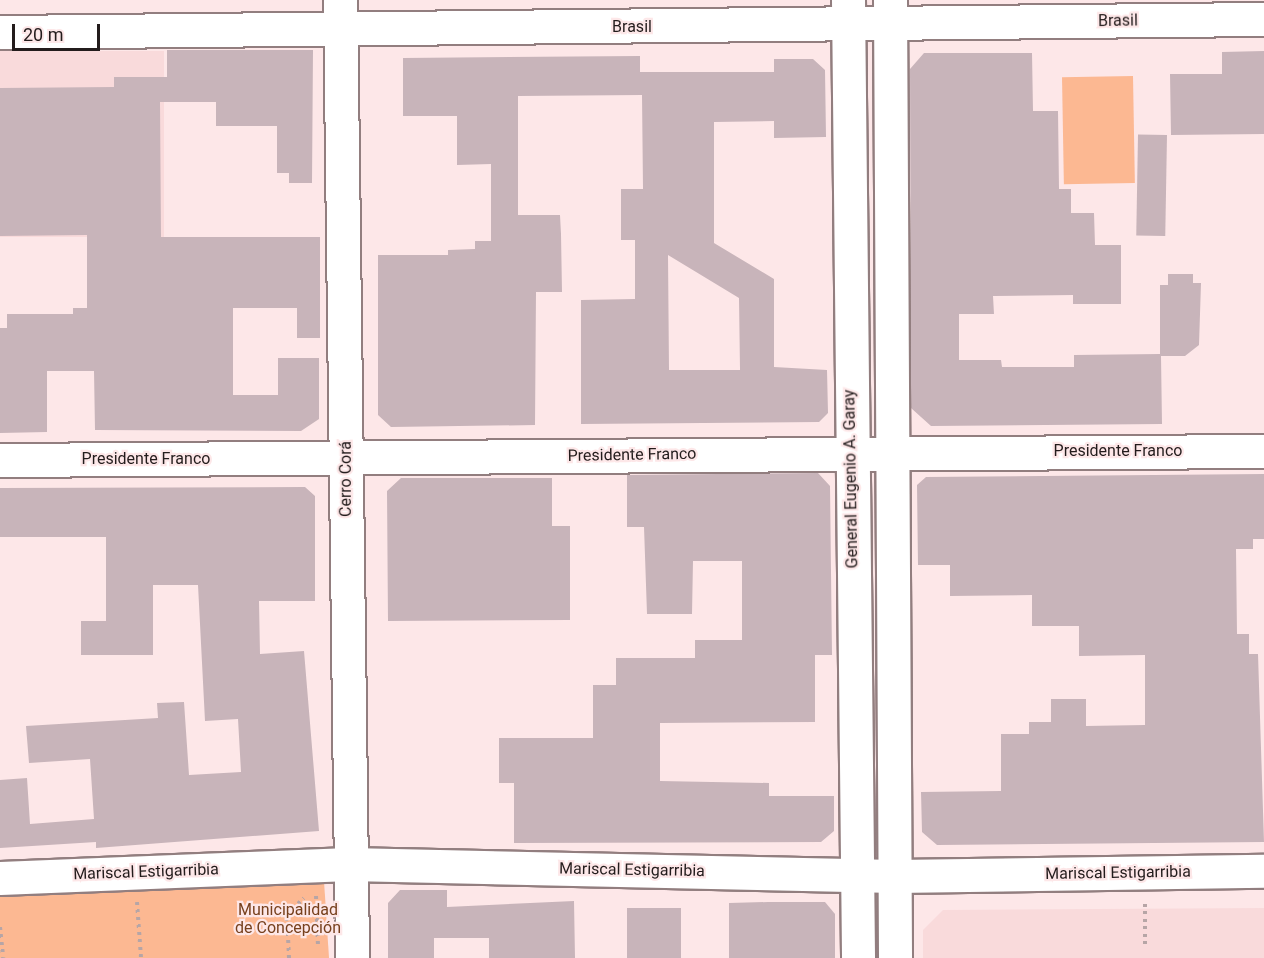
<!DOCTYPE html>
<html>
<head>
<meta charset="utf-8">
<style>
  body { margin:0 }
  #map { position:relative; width:1264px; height:958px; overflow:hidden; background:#fde7e8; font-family:Roboto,sans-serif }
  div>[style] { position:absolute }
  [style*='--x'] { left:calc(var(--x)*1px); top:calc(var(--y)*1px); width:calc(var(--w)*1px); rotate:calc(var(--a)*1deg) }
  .built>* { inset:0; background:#f9dadb; transform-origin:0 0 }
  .green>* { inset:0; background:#fcb892; transform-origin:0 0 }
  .building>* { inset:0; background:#c8b4ba; transform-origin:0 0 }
  .path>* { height:4px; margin-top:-2px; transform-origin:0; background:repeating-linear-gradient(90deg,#b6a5a6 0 3px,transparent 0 7.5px) }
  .roads { filter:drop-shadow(2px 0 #927e7f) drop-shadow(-2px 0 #927e7f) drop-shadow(0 2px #927e7f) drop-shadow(0 -2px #927e7f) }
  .minor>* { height:33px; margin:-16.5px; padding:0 16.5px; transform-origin:16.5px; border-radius:16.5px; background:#fff }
  .tertiary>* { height:33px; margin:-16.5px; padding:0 16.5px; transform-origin:16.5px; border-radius:16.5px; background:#fff }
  span { translate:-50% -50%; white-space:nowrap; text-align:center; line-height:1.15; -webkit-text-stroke:4.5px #fde7e8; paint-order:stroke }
  .street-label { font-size:16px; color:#231c1c }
  .park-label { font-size:16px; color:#77401d }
  .scale { position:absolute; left:12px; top:24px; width:88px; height:27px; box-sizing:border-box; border:3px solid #231c1c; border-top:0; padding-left:8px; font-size:18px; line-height:21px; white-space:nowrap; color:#231c1c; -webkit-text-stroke:4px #fde7e8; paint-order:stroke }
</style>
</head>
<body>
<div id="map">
  <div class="built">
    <i style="left:0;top:51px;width:164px;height:186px"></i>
    <i style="clip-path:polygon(1264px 908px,1264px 958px,923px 958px,923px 930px,943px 910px)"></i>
  </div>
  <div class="green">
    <i style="left:1133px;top:76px;width:107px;height:71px;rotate:89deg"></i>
    <i style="clip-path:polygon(324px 881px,329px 958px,0 958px,0 893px)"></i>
  </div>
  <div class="building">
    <i style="clip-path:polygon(167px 50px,313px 50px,312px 183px,289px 183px,289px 173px,277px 173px,277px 126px,216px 126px,216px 102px,160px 102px,161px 237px,320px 237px,320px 338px,297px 338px,297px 308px,233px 308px,233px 395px,278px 395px,278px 358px,319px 358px,319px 419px,301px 431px,95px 430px,94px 371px,47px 371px,47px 432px,0 433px,0 328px,7px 328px,7px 314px,73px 314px,73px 308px,87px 308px,87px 235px,0 236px,0 88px,114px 87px,114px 77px,167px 77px)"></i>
    <i style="clip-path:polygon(1264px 51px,1264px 134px,1171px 135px,1170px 74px,1222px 74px,1222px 52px)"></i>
    <i style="clip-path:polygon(924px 53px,1032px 53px,1033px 111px,1058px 111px,1059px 189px,1071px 189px,1071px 213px,1094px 213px,1095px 245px,1121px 245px,1121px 304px,1073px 304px,1073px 295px,993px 296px,994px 314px,959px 314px,959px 360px,1001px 360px,1002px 367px,1074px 367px,1074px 355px,1160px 354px,1160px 285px,1168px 285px,1168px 274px,1193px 274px,1193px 283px,1201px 283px,1199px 345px,1185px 356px,1161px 356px,1162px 424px,931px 426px,911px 408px,910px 69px)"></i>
    <i style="clip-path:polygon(evenodd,640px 56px,640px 72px,774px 72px,774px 59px,813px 59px,825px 70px,826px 137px,774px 138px,774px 121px,714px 122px,714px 243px,774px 279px,774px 367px,827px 370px,828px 413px,819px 422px,581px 424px,581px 300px,635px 299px,635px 240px,621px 240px,621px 189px,643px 189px,642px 95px,518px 96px,518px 215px,560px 215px,561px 234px,562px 292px,536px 292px,535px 425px,391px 427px,378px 415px,378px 255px,448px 255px,448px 250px,475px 249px,475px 241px,491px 241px,491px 164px,457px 165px,457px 116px,403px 116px,403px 58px,640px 56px,668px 255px,739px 298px,740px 370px,669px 370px,668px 255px)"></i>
    <i style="left:1167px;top:135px;width:101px;height:29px;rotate:91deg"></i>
    <i style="clip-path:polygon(818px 473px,830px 486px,832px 655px,815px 655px,815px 722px,660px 723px,660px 781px,769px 783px,769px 796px,834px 796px,834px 831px,821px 842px,514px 843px,514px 783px,499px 783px,499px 738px,593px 738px,593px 685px,616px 685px,616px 658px,695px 658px,695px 640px,742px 640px,742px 561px,693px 561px,692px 614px,647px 614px,644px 527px,627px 527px,627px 475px)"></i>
    <i style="clip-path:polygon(1264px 474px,1264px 539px,1253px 539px,1253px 549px,1236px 549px,1237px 634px,1249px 634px,1249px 654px,1258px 654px,1264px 842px,937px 845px,922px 832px,921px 792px,1001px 791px,1001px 734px,1029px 734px,1029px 722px,1051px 722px,1051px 699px,1086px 699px,1086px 726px,1145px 725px,1145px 655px,1079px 656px,1079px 626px,1032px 626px,1032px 595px,950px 596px,950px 565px,918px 565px,917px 485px,926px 477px)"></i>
    <i style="clip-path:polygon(401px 478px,552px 478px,552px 526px,570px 526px,570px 620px,388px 621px,387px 491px)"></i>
    <i style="clip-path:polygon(305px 487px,315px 496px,315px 601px,259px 601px,260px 654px,304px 651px,319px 831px,96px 848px,96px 842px,0 848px,0 780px,27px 778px,30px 824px,94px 819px,90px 759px,29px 763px,26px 726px,158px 718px,157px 703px,184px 702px,189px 775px,241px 772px,238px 719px,205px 721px,198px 585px,153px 585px,153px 655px,81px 655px,81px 621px,106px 621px,106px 537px,0 537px,0 488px)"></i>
    <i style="clip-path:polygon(400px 890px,447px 890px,447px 907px,574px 901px,575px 958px,489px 958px,489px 938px,434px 938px,434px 958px,388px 958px,388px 903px)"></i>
    <i style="clip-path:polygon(768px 902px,825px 902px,835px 914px,835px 958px,729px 958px,729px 903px)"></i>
    <i style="left:681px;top:908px;width:50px;height:54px;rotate:90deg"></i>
  </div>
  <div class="path">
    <i style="--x:316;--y:896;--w:49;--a:87.7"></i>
    <i style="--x:137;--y:902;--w:56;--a:85.9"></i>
    <i style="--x:1145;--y:904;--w:41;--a:90"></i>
    <i style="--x:0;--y:927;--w:31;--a:84"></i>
    <i style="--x:289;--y:958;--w:44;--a:-92.6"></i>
    <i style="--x:287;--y:914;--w:23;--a:-43"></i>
  </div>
  <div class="roads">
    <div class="minor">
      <i style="--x:848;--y:0;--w:958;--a:89.4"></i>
      <i style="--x:890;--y:0;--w:958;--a:89.7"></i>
      <i style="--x:0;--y:32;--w:1264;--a:-0.59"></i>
      <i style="--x:0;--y:460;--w:1264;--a:-0.41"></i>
      <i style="--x:0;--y:878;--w:349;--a:-2.3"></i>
      <i style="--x:349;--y:864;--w:546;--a:1.26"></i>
      <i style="--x:895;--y:876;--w:369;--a:-0.8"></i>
    </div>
    <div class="tertiary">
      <i style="--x:340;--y:0;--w:958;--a:89.28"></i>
    </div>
  </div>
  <div class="street-label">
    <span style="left:1118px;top:21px;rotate:-1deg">Brasil</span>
    <span style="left:632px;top:27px">Brasil</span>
    <span style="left:1118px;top:451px">Presidente Franco</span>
    <span style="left:632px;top:455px;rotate:-1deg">Presidente Franco</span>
    <span style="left:146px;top:459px">Presidente Franco</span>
    <span style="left:346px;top:479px;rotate:-90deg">Cerro Corá</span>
    <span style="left:851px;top:479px;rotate:-91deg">General Eugenio A. Garay</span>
    <span style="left:632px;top:870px;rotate:1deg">Mariscal Estigarribia</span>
    <span style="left:146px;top:872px;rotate:-2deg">Mariscal Estigarribia</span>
    <span style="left:1118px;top:873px;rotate:-1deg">Mariscal Estigarribia</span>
  </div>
  <div class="park-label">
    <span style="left:288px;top:919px">Municipalidad<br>de Concepción</span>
  </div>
  <div class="scale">20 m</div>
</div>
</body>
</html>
